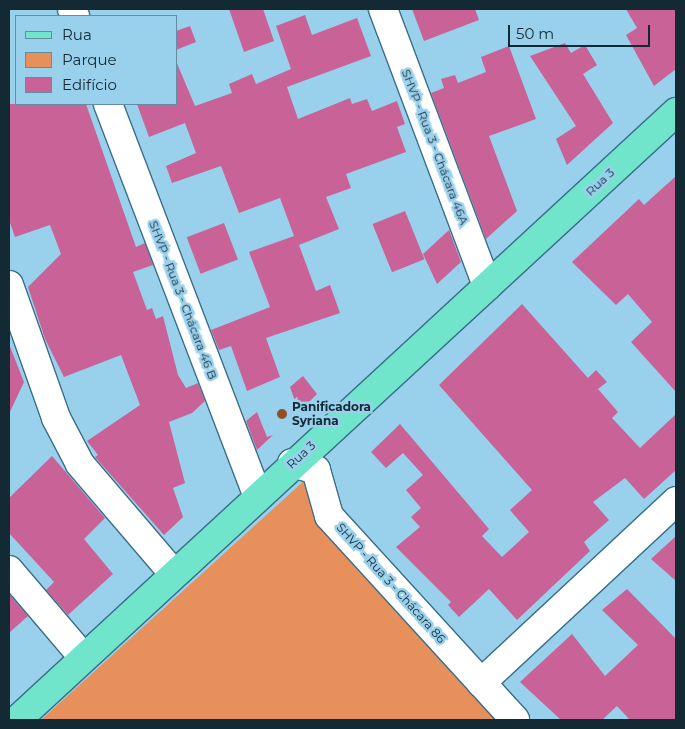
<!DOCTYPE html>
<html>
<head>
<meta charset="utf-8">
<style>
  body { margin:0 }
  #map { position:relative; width:685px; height:729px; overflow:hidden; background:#99d0ec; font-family:Montserrat,sans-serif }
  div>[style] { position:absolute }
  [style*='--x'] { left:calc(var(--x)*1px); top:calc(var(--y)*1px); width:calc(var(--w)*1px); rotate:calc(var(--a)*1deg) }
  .green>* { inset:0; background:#e7905c }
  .building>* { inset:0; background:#c96397; transform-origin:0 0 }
  .roads { filter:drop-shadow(1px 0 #396e87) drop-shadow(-1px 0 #396e87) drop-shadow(0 1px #396e87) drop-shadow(0 -1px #396e87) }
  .minor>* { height:28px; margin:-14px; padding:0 14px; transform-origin:14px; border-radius:14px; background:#fff }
  .major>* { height:28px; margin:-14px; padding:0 14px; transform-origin:14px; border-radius:14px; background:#70e5cb }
  .dots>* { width:14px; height:14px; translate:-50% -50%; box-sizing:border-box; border:2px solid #99d0ec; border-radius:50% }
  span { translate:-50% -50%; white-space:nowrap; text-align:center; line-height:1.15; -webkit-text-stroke:5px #99d0ec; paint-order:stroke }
  .street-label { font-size:12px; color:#132934 }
  .poi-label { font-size:12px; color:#132934; font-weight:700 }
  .left { translate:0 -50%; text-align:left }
  .frame { position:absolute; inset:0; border:10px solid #132934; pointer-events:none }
  .legend { position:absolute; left:15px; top:15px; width:162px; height:90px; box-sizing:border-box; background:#99d0ec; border:1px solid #638da2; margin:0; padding:6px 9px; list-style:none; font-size:15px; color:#132934 }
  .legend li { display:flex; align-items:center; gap:10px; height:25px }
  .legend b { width:25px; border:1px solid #638da2 }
  .scale { position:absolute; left:508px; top:25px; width:142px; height:22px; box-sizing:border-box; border:2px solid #132934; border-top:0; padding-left:6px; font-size:15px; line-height:18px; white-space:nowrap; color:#132934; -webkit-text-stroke:4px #99d0ec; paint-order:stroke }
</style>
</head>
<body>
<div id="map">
  <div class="green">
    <i style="clip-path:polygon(316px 470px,329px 516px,515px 720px,41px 720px)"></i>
  </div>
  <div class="building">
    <i style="clip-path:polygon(229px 9px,263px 9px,274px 41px,244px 52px)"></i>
    <i style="clip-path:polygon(412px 9px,475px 9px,479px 20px,424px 41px)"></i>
    <i style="clip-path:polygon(626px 9px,676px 9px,676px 69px,654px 86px,626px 35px,637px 28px)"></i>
    <i style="clip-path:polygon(305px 15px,312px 35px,357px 18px,371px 56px,287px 87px,298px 119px,350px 98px,352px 104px,367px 99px,372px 111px,397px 101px,405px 124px,397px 127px,406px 152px,346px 174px,351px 188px,326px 197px,339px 229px,299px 245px,316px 291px,330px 285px,340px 313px,266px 338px,280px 377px,247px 391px,231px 346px,219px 350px,211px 330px,270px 307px,249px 252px,294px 236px,280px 198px,239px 213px,221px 166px,172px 183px,166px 166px,196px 153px,185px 123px,149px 137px,137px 104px,176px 104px,176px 61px,195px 106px,232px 93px,229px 84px,252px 74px,256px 84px,291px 69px,276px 26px)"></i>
    <i style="clip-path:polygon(190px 26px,196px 42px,176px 50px,176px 31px)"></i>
    <i style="clip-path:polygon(565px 43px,571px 53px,585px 45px,597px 65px,583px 74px,613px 123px,567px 165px,556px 139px,576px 126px,530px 56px)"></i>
    <i style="clip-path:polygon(509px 46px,536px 119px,489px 136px,517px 211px,486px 239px,431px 93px,444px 88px,441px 79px,455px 75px,458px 83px,486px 72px,481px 57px)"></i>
    <i style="clip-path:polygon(9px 104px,86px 104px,136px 247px,145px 243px,153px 265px,133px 272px,147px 310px,152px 308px,156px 319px,163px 316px,178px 375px,186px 388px,198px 383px,205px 401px,192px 413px,169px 422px,185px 483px,173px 488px,183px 517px,164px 535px,95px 457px,98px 455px,87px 441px,140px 405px,121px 355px,64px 377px,45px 339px,28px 287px,61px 254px,50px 225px,15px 237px,9px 220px)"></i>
    <i style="clip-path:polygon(676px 176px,676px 392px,631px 342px,652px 322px,628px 294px,616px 305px,572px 262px,639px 199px,644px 205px)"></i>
    <i style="left:405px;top:211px;width:52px;height:35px;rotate:68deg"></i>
    <i style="left:224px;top:223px;width:39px;height:40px;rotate:69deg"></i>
    <i style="clip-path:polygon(449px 230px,461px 262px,437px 284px,423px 254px)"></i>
    <i style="clip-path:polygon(522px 304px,588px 378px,596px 370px,607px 382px,598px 389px,618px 412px,612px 418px,640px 448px,676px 414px,676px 470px,644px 499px,625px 478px,593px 502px,609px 520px,584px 542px,590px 551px,517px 620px,489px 589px,459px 617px,448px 605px,451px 602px,396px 547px,420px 527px,411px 517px,421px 508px,406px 490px,423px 475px,403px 453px,386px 468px,371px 452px,400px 424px,489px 529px,482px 536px,502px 557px,529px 532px,510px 510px,532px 490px,439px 385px)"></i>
    <i style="clip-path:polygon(9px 344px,24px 382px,9px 414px)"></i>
    <i style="clip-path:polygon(303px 376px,317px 394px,299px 412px,290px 387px)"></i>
    <i style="clip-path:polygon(257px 412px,267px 437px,273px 435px,257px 450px,246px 421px)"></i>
    <i style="clip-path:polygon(52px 456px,105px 518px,84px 539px,113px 574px,68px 615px,46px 590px,54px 582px,9px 533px,9px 498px)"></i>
    <i style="clip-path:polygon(676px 536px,676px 581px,651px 559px)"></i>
    <i style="clip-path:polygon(627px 589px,676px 639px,676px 720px,630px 720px,617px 706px,602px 720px,561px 720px,520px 682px,572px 634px,605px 676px,638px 645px,602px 610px)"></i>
    <i style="clip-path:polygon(9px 594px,28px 616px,9px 633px)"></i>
  </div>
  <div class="roads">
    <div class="minor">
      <i style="--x:72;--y:9;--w:8;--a:67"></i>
      <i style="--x:383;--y:9;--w:296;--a:69.4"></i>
      <i style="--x:108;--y:104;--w:420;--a:69.1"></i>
      <i style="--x:9;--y:285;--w:141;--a:70.5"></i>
      <i style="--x:56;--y:418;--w:52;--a:62.4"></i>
      <i style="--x:80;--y:464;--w:143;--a:49.5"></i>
      <i style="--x:292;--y:463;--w:25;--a:16"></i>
      <i style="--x:316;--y:470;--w:48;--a:74.2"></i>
      <i style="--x:329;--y:516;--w:276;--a:47.6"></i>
      <i style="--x:9;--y:570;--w:114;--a:49.6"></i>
      <i style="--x:481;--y:683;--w:267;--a:-43"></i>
    </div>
    <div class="major">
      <i style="--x:17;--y:720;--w:897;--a:-42.69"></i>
    </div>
  </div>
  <div class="dots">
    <i style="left:282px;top:414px;background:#934e22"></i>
  </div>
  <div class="street-label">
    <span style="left:435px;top:147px;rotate:69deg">SHVP - Rua 3 - Chácara 46A</span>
    <span style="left:600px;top:182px;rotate:-43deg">Rua 3</span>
    <span style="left:183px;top:300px;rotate:69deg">SHVP - Rua 3 - Chácara 46 B</span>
    <span style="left:301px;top:455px;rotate:-43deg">Rua 3</span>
    <span style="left:391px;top:583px;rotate:48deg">SHVP - Rua 3 - Chácara 86</span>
  </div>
  <div class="poi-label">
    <span class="left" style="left:292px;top:414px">Panificadora<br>Syriana</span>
  </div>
  <div class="frame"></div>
  <ul class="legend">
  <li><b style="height:6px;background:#70e5cb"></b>Rua</li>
  <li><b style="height:14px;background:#e7905c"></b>Parque</li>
  <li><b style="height:14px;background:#c96397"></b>Edifício</li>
  </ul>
  <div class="scale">50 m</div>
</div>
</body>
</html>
